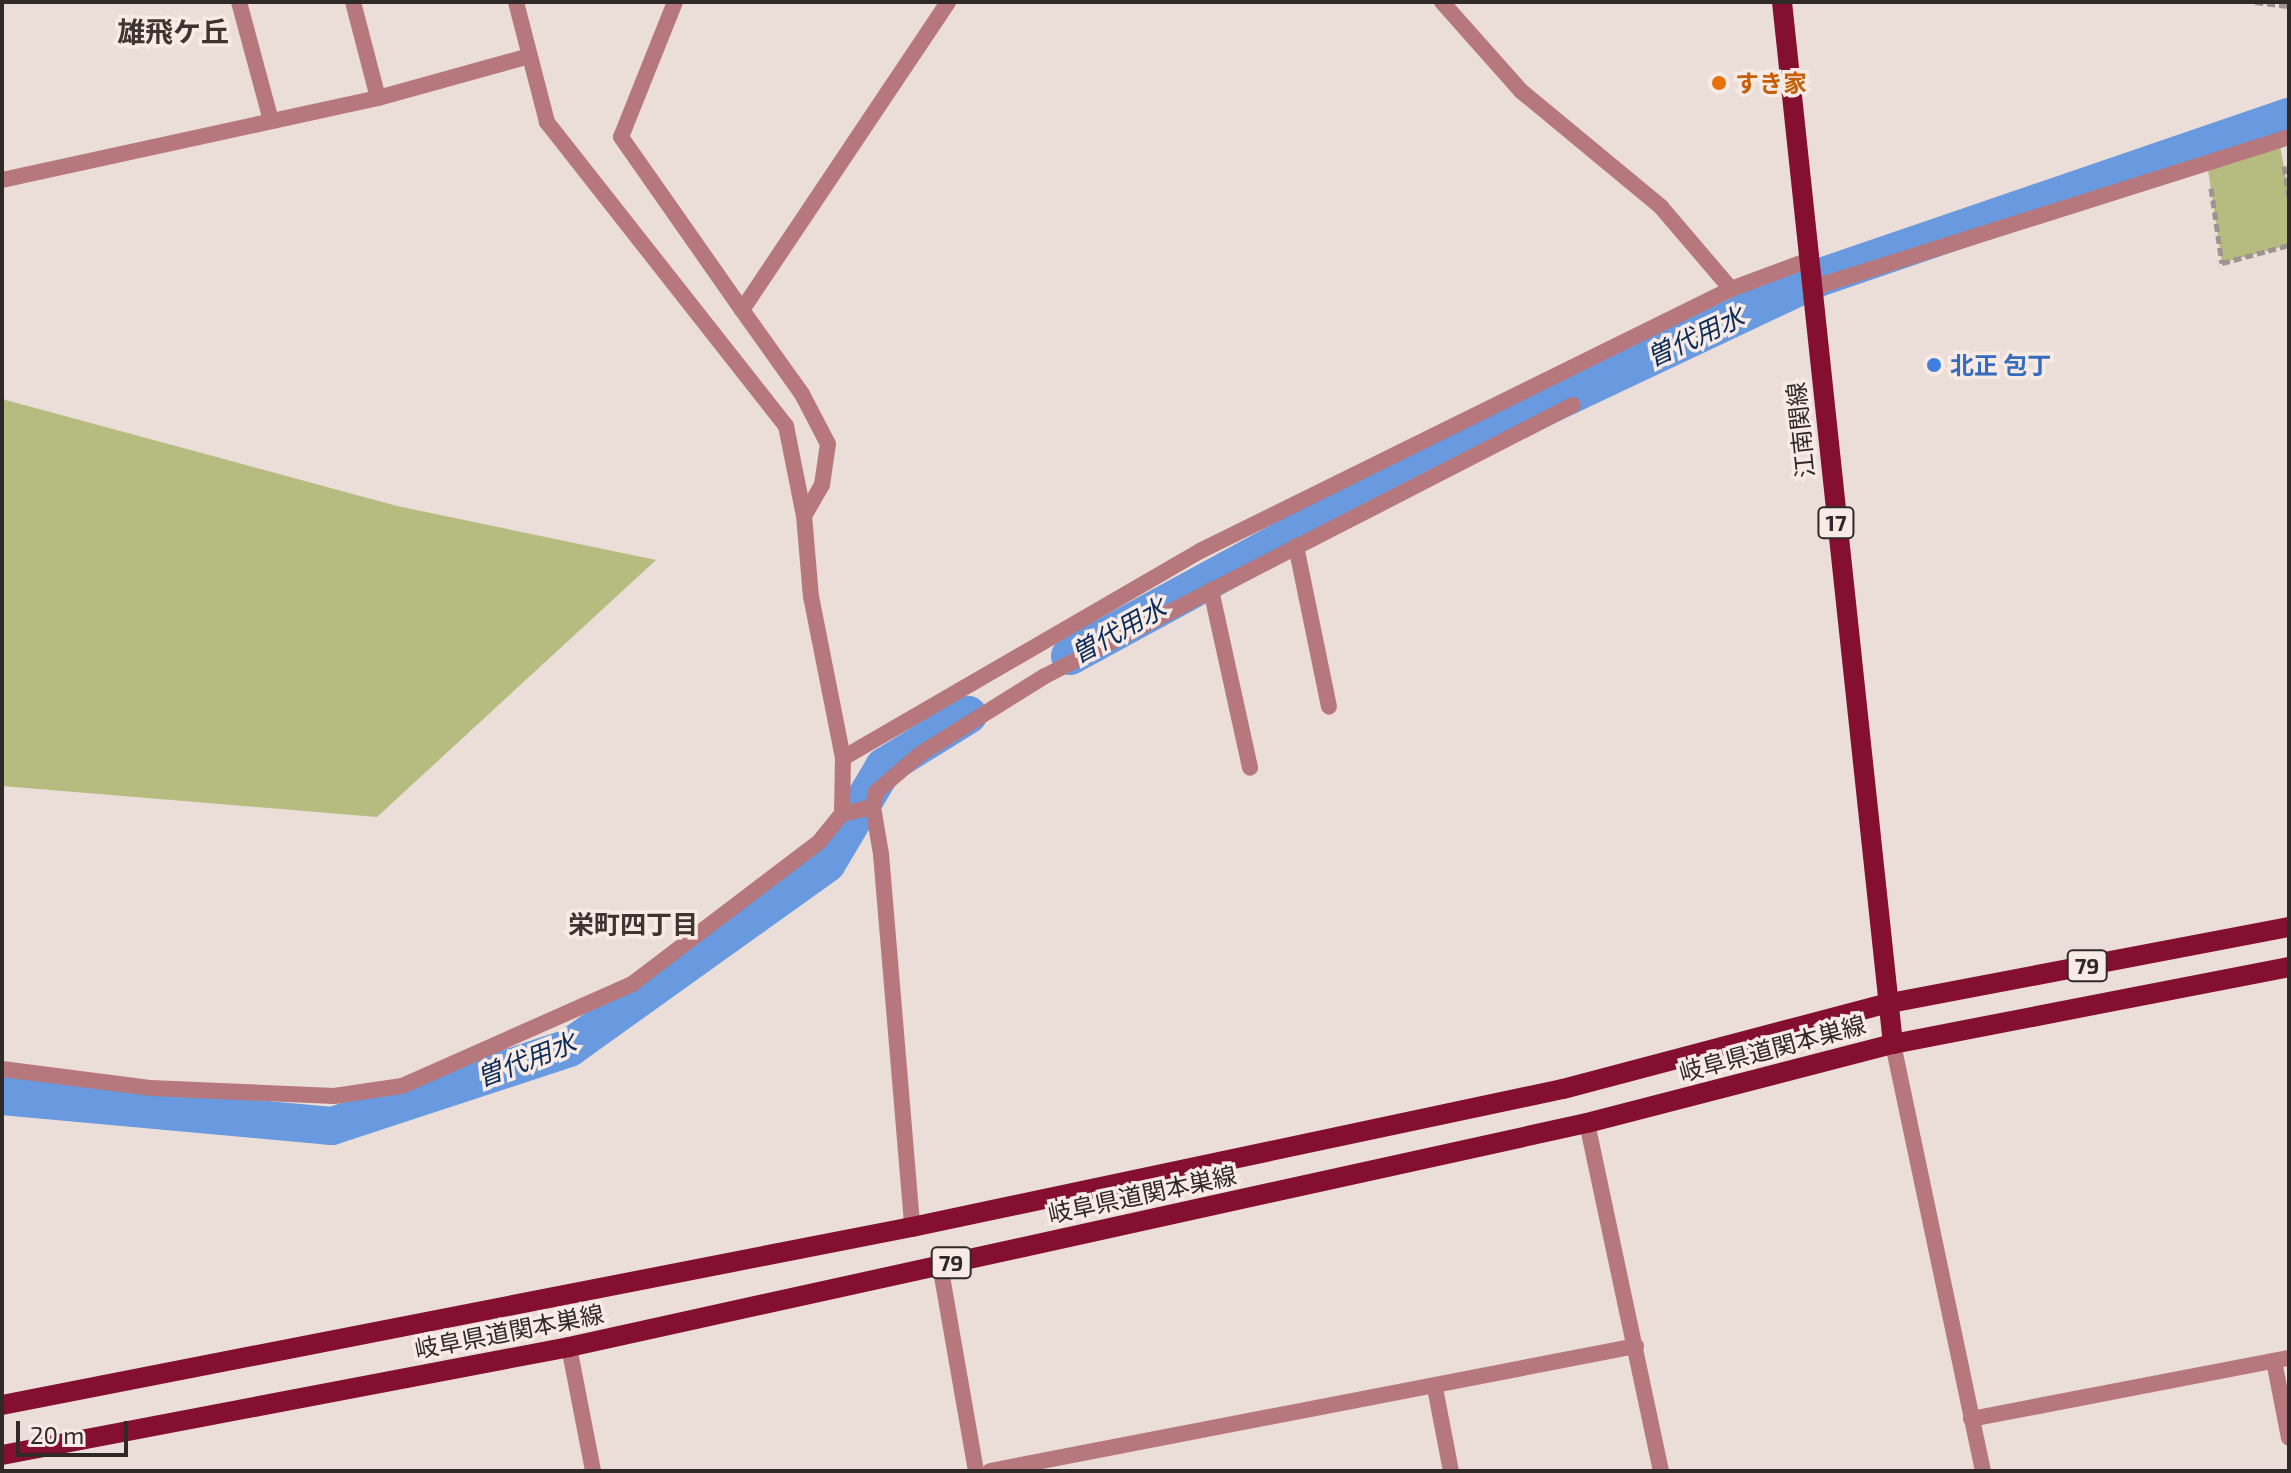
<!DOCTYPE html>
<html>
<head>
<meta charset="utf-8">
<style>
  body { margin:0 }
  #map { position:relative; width:2291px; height:1473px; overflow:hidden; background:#ebddd8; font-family:"Exo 2","Noto Sans JP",sans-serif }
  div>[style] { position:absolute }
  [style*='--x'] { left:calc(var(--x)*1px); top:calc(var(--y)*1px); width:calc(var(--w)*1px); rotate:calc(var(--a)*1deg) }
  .green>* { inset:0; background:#b6bb80 }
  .canal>* { height:38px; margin:-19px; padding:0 19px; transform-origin:19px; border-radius:19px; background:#699ae0 }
  .path>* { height:5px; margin-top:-2.5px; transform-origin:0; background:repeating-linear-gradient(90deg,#9e9390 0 8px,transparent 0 12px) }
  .service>* { height:16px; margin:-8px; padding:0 8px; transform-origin:8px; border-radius:8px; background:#b7787d }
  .minor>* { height:16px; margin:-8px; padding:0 8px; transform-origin:8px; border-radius:8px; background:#b7787d }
  .tertiary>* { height:16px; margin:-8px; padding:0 8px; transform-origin:8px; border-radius:8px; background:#b7787d }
  .primary>* { height:20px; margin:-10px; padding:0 10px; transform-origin:10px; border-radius:10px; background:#850f2e }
  .dots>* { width:22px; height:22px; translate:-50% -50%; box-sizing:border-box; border:4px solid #f8eae5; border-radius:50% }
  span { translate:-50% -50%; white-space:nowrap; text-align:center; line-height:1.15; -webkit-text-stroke:7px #f8eae5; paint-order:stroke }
  .shield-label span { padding:2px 6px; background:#f8eae5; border:2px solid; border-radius:6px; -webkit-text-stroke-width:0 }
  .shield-label { font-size:22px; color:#2f2a28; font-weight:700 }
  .food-label { font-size:24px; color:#c56008; font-weight:700 }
  .left { translate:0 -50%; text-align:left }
  .shop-label { font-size:24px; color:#366cbe; font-weight:700 }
  .street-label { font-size:24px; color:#2f2a28 }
  .water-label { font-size:26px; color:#0a2b57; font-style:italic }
  .neighbourhood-label { font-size:26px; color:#3e3430; font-weight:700 }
  .quarter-label { font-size:28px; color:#3e3430; font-weight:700 }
  .frame { position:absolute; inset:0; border:4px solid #2f2a28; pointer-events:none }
  .scale { position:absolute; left:16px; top:1421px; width:112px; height:36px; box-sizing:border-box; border:4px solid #2f2a28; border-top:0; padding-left:10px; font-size:24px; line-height:28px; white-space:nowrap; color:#2f2a28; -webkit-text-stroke:6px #f8eae5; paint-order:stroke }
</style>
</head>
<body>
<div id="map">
  <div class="green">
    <i style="clip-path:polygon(2279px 140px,2289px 196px,2289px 245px,2222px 263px,2207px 163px)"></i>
    <i style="clip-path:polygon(2px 399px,397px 506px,656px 560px,377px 817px,2px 786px)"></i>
  </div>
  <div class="canal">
    <i style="--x:1070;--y:656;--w:382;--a:-28.6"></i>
    <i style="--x:1405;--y:473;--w:457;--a:-25.3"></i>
    <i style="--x:1818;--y:278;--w:498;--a:-18.9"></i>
    <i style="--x:2;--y:1096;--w:331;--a:5.2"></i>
    <i style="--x:332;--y:1126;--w:250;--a:-18.2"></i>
    <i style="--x:569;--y:1048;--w:317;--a:-35.6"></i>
    <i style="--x:827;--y:863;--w:112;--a:-59.3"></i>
    <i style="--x:884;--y:767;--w:99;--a:-31.8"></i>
  </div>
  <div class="path">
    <i style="--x:2255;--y:2;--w:34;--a:7"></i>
    <i style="--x:2284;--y:166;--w:30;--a:81"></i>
    <i style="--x:2211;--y:188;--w:76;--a:81.7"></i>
    <i style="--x:2222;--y:263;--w:69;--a:-15"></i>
  </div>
  <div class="service">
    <i style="--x:353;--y:2;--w:99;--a:75.4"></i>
    <i style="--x:675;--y:2;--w:145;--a:111.8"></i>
    <i style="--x:621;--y:137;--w:211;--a:55"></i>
    <i style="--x:1442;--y:2;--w:119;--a:48.4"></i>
    <i style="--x:1521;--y:91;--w:182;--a:39.6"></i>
    <i style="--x:1661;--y:207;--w:108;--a:49.5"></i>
  </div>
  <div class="minor">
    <i style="--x:239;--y:2;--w:123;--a:74.9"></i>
    <i style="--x:2;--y:180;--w:385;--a:-12.3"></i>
    <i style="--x:378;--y:98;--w:157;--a:-15.5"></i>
    <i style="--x:1812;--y:288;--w:500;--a:-17.57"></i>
    <i style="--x:804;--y:516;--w:36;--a:-60"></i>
    <i style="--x:822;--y:485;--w:41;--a:-81.7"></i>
    <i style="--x:828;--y:444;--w:56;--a:-117.5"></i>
    <i style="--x:802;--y:394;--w:103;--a:-125.5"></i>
    <i style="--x:742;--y:310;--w:371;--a:-56.2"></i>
    <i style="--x:1296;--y:546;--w:164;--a:78.4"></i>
    <i style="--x:1211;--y:590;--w:182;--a:77.6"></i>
    <i style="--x:843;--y:758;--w:413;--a:-30.1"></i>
    <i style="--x:1200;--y:551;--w:592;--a:-26.26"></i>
    <i style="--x:1731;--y:289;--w:83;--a:-20.4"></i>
    <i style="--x:873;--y:807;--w:15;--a:-79"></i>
    <i style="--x:876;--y:792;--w:58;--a:-40.8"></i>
    <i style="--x:920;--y:754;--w:147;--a:-32"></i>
    <i style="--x:1045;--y:676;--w:593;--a:-27.17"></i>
    <i style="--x:842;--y:814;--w:32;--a:-13"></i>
    <i style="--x:873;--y:807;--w:48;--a:80.3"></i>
    <i style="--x:881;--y:854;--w:374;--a:85.2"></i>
    <i style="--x:2;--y:1069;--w:149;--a:7.3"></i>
    <i style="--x:150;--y:1088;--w:184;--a:2.5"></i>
    <i style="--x:334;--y:1096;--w:69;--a:-8.4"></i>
    <i style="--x:402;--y:1086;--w:252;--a:-23.9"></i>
    <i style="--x:632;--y:984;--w:235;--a:-37.2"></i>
    <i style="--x:819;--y:842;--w:36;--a:-51"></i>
    <i style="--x:842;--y:814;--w:56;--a:-89"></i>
    <i style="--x:843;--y:758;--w:164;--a:-101.2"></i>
    <i style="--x:811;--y:597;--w:81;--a:-94.9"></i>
    <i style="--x:804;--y:516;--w:92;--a:-101.3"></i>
    <i style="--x:786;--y:426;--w:387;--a:-128.2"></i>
    <i style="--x:547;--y:122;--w:124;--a:-104.5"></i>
    <i style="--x:1587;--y:1123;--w:356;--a:78"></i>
    <i style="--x:940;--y:1265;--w:209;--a:80.1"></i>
    <i style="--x:2274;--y:1361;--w:78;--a:79"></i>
    <i style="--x:1435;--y:1388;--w:85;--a:79.1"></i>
    <i style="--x:1971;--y:1419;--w:324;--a:-10.9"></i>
    <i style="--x:990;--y:1471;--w:658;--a:-10.95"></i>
  </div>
  <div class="tertiary">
    <i style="--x:1893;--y:1044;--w:436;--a:78.1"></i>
    <i style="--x:569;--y:1347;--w:126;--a:79"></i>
  </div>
  <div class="primary">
    <i style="--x:1782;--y:2;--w:1048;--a:83.92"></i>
    <i style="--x:2;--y:1405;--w:927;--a:-11.07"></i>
    <i style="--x:912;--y:1227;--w:665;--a:-11.97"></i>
    <i style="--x:1563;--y:1089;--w:333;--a:-14.8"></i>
    <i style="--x:1885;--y:1004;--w:411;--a:-10.8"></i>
    <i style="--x:2;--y:1455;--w:577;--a:-10.78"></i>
    <i style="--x:569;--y:1347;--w:1042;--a:-12.41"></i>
    <i style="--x:1587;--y:1123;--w:316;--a:-14.5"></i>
    <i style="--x:1893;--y:1044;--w:403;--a:-11"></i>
  </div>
  <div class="dots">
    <i style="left:1719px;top:83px;background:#e8710a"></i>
    <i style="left:1934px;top:365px;background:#3f7fe0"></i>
  </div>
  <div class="shield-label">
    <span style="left:1836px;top:523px">17</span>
    <span style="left:2087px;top:966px">79</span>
    <span style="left:951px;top:1263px">79</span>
  </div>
  <div class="food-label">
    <span class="left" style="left:1735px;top:83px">すき家</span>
  </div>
  <div class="shop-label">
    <span class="left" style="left:1950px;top:365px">北正 包丁</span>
  </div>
  <div class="street-label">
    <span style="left:1800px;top:430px;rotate:-96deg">江南関線</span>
    <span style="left:1772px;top:1048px;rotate:-15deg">岐阜県道関本巣線</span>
    <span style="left:1142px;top:1194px;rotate:-12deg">岐阜県道関本巣線</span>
    <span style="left:509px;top:1331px;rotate:-11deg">岐阜県道関本巣線</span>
  </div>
  <div class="water-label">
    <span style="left:1695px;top:336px;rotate:-25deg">曽代用水</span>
    <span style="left:1118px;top:630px;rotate:-29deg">曽代用水</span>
    <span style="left:526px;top:1059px;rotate:-21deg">曽代用水</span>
  </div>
  <div class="neighbourhood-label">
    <span style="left:633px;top:924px">栄町四丁目</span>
  </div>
  <div class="quarter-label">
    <span style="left:173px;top:31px">雄飛ケ丘</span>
  </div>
  <div class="frame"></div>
  <div class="scale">20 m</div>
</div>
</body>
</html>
